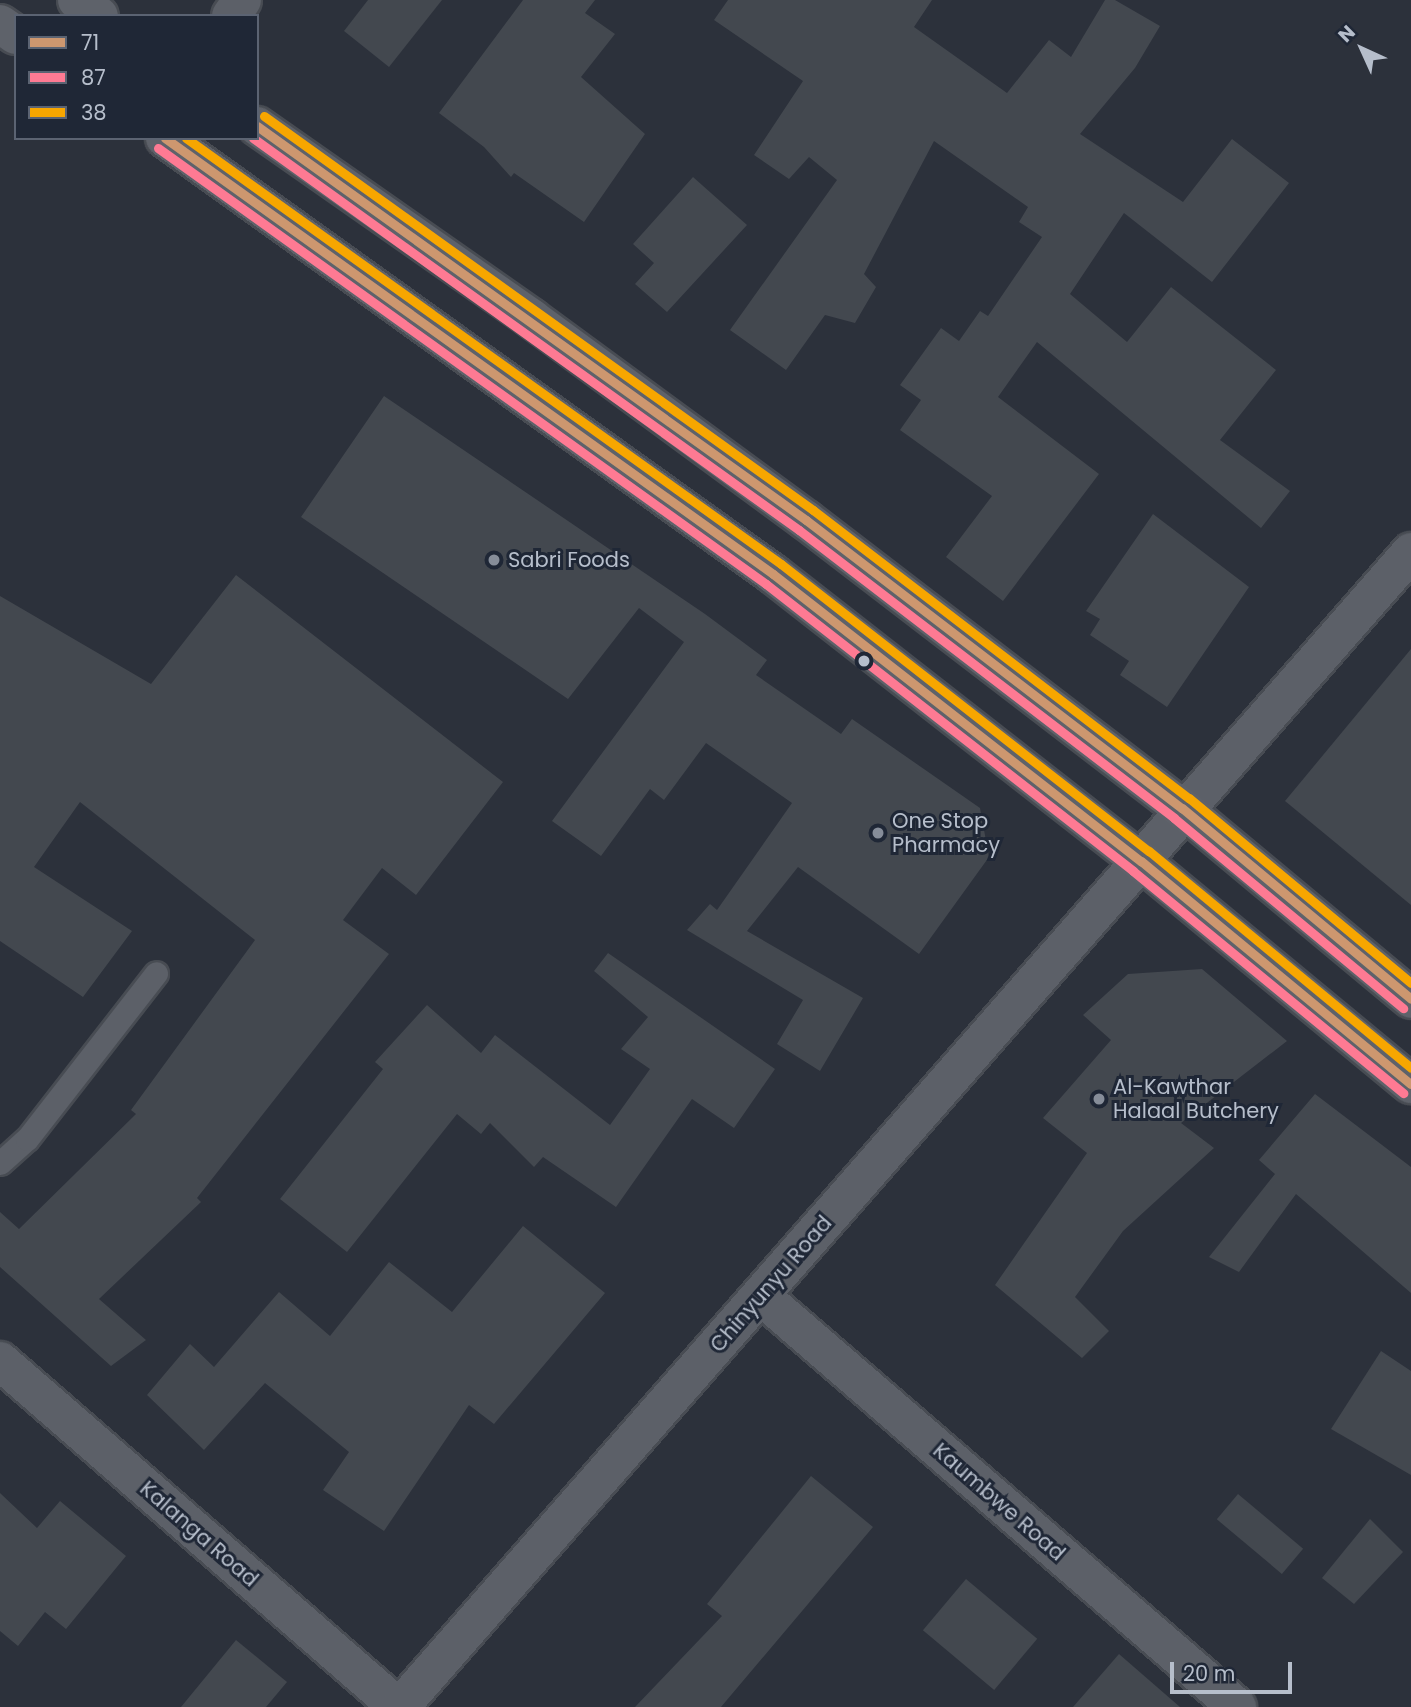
<!DOCTYPE html>
<html>
<head>
<meta charset="utf-8">
<style>
  body { margin:0 }
  #map { position:relative; width:1411px; height:1707px; overflow:hidden; background:#2c313b; font-family:Poppins,sans-serif }
  div>[style] { position:absolute }
  [style*='--x'] { left:calc(var(--x)*1px); top:calc(var(--y)*1px); width:calc(var(--w)*1px); rotate:calc(var(--a)*1deg) }
  .building>* { inset:0; background:#43484f; transform-origin:0 0 }
  .roads { filter:drop-shadow(2px 0 #484c53) drop-shadow(-2px 0 #484c53) drop-shadow(0 2px #484c53) drop-shadow(0 -2px #484c53) }
  .service>* { height:23px; margin:-11.5px; padding:0 11.5px; transform-origin:11.5px; border-radius:11.5px; background:#5c6068 }
  .minor>* { height:38px; margin:-19px; padding:0 19px; transform-origin:19px; border-radius:19px; background:#5c6068 }
  .primary>* { height:38px; margin:-19px; padding:0 19px; transform-origin:19px; border-radius:19px; background:#5e626a }
  .bus-1>* { height:9px; margin:-4.5px; padding:0 4.5px; transform-origin:4.5px; border-radius:4.5px; background:#cd976f }
  .bus-2>* { height:9px; margin:-4.5px; padding:0 4.5px; transform-origin:4.5px; border-radius:4.5px; background:#fe7a93 }
  .bus-3>* { height:9px; margin:-4.5px; padding:0 4.5px; transform-origin:4.5px; border-radius:4.5px; background:#f7a600 }
  .dots>* { width:19px; height:19px; translate:-50% -50%; box-sizing:border-box; border:4px solid #1f2736; border-radius:50% }
  span { translate:-50% -50%; white-space:nowrap; text-align:center; line-height:1.15; -webkit-text-stroke:6px #1f2736; paint-order:stroke }
  .poi-label { font-size:21px; color:#b6becb }
  .left { translate:0 -50%; text-align:left }
  .street-label { font-size:21px; color:#b6becb }
  .legend { position:absolute; left:14px; top:14px; width:245px; height:126px; box-sizing:border-box; background:#1f2736; border:2px solid #5b6372; margin:0; padding:9px 12px; list-style:none; font-size:21px; color:#b6becb }
  .legend li { display:flex; align-items:center; gap:14px; height:35px }
  .legend b { width:35px; border:2px solid #5b6372 }
  .north { position:absolute; left:1327px; top:14px; width:70px; height:70px; -webkit-text-stroke:5px #1f2736; paint-order:stroke; rotate:315deg; font-size:19px; font-weight:700; line-height:28px; text-align:center; color:#b6becb }
  .north::after { content:''; display:block; margin:auto; width:24px; height:32px; background:#b6becb; clip-path:polygon(50% 0,100% 100%,50% 72%,0 100%) }
  .scale { position:absolute; left:1170px; top:1662px; width:122px; height:32px; box-sizing:border-box; border:4px solid #b6becb; border-top:0; padding-left:9px; font-size:21px; line-height:24px; white-space:nowrap; color:#b6becb; -webkit-text-stroke:5px #1f2736; paint-order:stroke }
</style>
</head>
<body>
<div id="map">
  <div class="building">
    <i style="clip-path:polygon(368px 0,442px 0,389px 67px,344px 31px)"></i>
    <i style="clip-path:polygon(523px 0,595px 0,585px 13px,615px 34px,581px 77px,645px 134px,584px 222px,514px 173px,511px 177px,484px 147px,439px 113px)"></i>
    <i style="clip-path:polygon(728px 0,932px 0,914px 27px,1007px 93px,1049px 40px,1071px 57px,1105px 0,1115px 0,1160px 26px,1135px 68px,1080px 134px,1183px 202px,1232px 139px,1289px 183px,1212px 282px,1124px 213px,1070px 294px,1127px 342px,1171px 287px,1276px 370px,1220px 440px,1290px 491px,1261px 528px,1037px 342px,998px 397px,1099px 474px,1003px 601px,946px 557px,992px 496px,900px 430px,921px 400px,900px 385px,941px 328px,959px 341px,980px 311px,988px 316px,1042px 237px,1019px 222px,1028px 207px,934px 141px,864px 274px,876px 287px,855px 323px,825px 315px,786px 370px,730px 330px,837px 180px,809px 157px,789px 179px,754px 155px,803px 81px,714px 20px)"></i>
    <i style="clip-path:polygon(693px 177px,747px 225px,667px 312px,635px 284px,654px 263px,633px 244px)"></i>
    <i style="clip-path:polygon(384px 396px,705px 614px,767px 660px,756px 675px,841px 734px,852px 719px,980px 808px,989px 857px,919px 954px,798px 867px,747px 931px,863px 998px,820px 1071px,777px 1044px,803px 1000px,687px 930px,710px 904px,717px 910px,792px 803px,706px 743px,664px 800px,650px 789px,601px 856px,552px 821px,684px 642px,639px 608px,568px 699px,301px 517px)"></i>
    <i style="clip-path:polygon(1153px 514px,1249px 587px,1167px 707px,1120px 675px,1129px 661px,1090px 635px,1100px 619px,1086px 611px)"></i>
    <i style="clip-path:polygon(236px 575px,503px 782px,416px 895px,382px 868px,343px 920px,389px 954px,197px 1198px,201px 1202px,99px 1299px,146px 1340px,111px 1366px,0 1267px,0 1212px,19px 1229px,136px 1114px,131px 1110px,255px 940px,80px 802px,34px 867px,132px 931px,83px 997px,0 941px,0 596px,151px 684px)"></i>
    <i style="clip-path:polygon(1411px 649px,1411px 905px,1285px 801px)"></i>
    <i style="clip-path:polygon(608px 953px,775px 1069px,734px 1128px,692px 1099px,616px 1207px,543px 1157px,534px 1167px,490px 1123px,481px 1134px,457px 1114px,347px 1252px,280px 1199px,383px 1069px,375px 1062px,427px 1005px,481px 1053px,495px 1035px,610px 1125px,650px 1069px,621px 1049px,648px 1017px,594px 971px)"></i>
    <i style="clip-path:polygon(1202px 969px,1287px 1041px,1181px 1123px,1214px 1148px,1123px 1231px,1075px 1297px,1109px 1331px,1082px 1358px,995px 1285px,1087px 1153px,1043px 1118px,1111px 1040px,1083px 1015px,1128px 974px)"></i>
    <i style="clip-path:polygon(1315px 1094px,1411px 1167px,1411px 1293px,1296px 1194px,1239px 1272px,1209px 1257px,1275px 1174px,1259px 1160px)"></i>
    <i style="clip-path:polygon(523px 1226px,605px 1293px,494px 1424px,469px 1405px,384px 1531px,323px 1490px,349px 1452px,265px 1383px,204px 1450px,147px 1395px,190px 1344px,214px 1367px,279px 1292px,330px 1336px,389px 1262px,452px 1312px)"></i>
    <i style="clip-path:polygon(1381px 1351px,1411px 1371px,1411px 1475px,1331px 1429px)"></i>
    <i style="clip-path:polygon(811px 1476px,873px 1527px,721px 1707px,635px 1707px,722px 1616px,707px 1604px)"></i>
    <i style="clip-path:polygon(0 1493px,37px 1528px,60px 1501px,126px 1556px,66px 1629px,45px 1612px,18px 1646px,0 1631px)"></i>
    <i style="left:1238px;top:1494px;width:85px;height:33px;rotate:40deg"></i>
    <i style="clip-path:polygon(1370px 1519px,1403px 1552px,1354px 1604px,1322px 1578px)"></i>
    <i style="left:966px;top:1579px;width:93px;height:67px;rotate:40deg"></i>
    <i style="clip-path:polygon(236px 1640px,287px 1682px,266px 1707px,181px 1707px)"></i>
    <i style="clip-path:polygon(1119px 1654px,1180px 1707px,1073px 1707px)"></i>
  </div>
  <div class="roads">
    <div class="service">
      <i style="--x:0;--y:1163;--w:36;--a:-42"></i>
      <i style="--x:27;--y:1139;--w:210;--a:-52.1"></i>
    </div>
    <div class="minor">
      <i style="--x:231;--y:16;--w:19;--a:-55"></i>
      <i style="--x:761;--y:1296;--w:629;--a:40.81"></i>
      <i style="--x:0;--y:1361;--w:527;--a:41"></i>
      <i style="--x:400;--y:1707;--w:1535;--a:-48.8"></i>
    </div>
    <div class="primary">
      <i style="--x:77;--y:0;--w:27;--a:36"></i>
      <i style="--x:0;--y:24;--w:19;--a:35"></i>
      <i style="--x:257;--y:126;--w:335;--a:35"></i>
      <i style="--x:531;--y:318;--w:341;--a:36.3"></i>
      <i style="--x:806;--y:520;--w:474;--a:37.5"></i>
      <i style="--x:1182;--y:808;--w:298;--a:39.8"></i>
      <i style="--x:165;--y:138;--w:748;--a:35.64"></i>
      <i style="--x:773;--y:574;--w:467;--a:38"></i>
      <i style="--x:1141;--y:861;--w:350;--a:39.6"></i>
    </div>
  </div>
  <div class="bus-1">
    <i style="--x:257;--y:126;--w:676;--a:35.67"></i>
    <i style="--x:806;--y:520;--w:474;--a:37.5"></i>
    <i style="--x:1182;--y:808;--w:298;--a:39.8"></i>
    <i style="--x:165;--y:138;--w:748;--a:35.64"></i>
    <i style="--x:773;--y:574;--w:467;--a:38"></i>
    <i style="--x:1141;--y:861;--w:350;--a:39.6"></i>
  </div>
  <div class="bus-2">
    <i style="--x:253;--y:138;--w:672;--a:35.68"></i>
    <i style="--x:799;--y:530;--w:473;--a:37.5"></i>
    <i style="--x:1174;--y:818;--w:298;--a:39.7"></i>
    <i style="--x:158;--y:148;--w:748;--a:35.64"></i>
    <i style="--x:766;--y:584;--w:466;--a:38"></i>
    <i style="--x:1133;--y:871;--w:350;--a:39.4"></i>
  </div>
  <div class="bus-3">
    <i style="--x:264;--y:116;--w:676;--a:35.67"></i>
    <i style="--x:813;--y:510;--w:474;--a:37.5"></i>
    <i style="--x:1189;--y:798;--w:289;--a:39.8"></i>
    <i style="--x:186;--y:138;--w:732;--a:35.6"></i>
    <i style="--x:781;--y:564;--w:467;--a:38"></i>
    <i style="--x:1149;--y:851;--w:340;--a:39.6"></i>
  </div>
  <div class="dots">
    <i style="left:494px;top:560px;background:#868d99"></i>
    <i style="left:864px;top:661px;background:#b6becb"></i>
    <i style="left:878px;top:833px;background:#868d99"></i>
    <i style="left:1099px;top:1099px;background:#868d99"></i>
  </div>
  <div class="poi-label">
    <span class="left" style="left:508px;top:560px">Sabri Foods</span>
    <span class="left" style="left:892px;top:833px">One Stop<br>Pharmacy</span>
    <span class="left" style="left:1113px;top:1099px">Al-Kawthar<br>Halaal Butchery</span>
  </div>
  <div class="street-label">
    <span style="left:771px;top:1284px;rotate:-49deg">Chinyunyu Road</span>
    <span style="left:999px;top:1502px;rotate:41deg">Kaumbwe Road</span>
    <span style="left:199px;top:1534px;rotate:41deg">Kalanga Road</span>
  </div>
  <ul class="legend">
  <li><b style="height:9px;background:#cd976f"></b>71</li>
  <li><b style="height:9px;background:#fe7a93"></b>87</li>
  <li><b style="height:9px;background:#f7a600"></b>38</li>
  </ul>
  <div class="north">N</div>
  <div class="scale">20 m</div>
</div>
</body>
</html>
